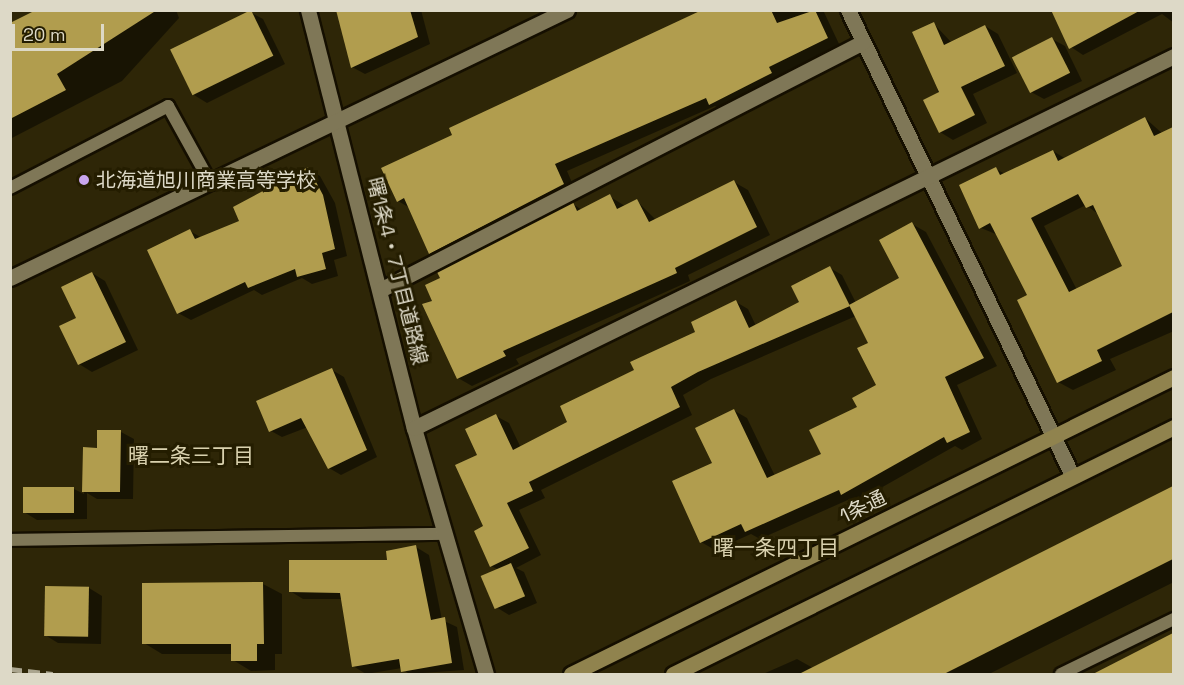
<!DOCTYPE html>
<html>
<head>
<meta charset="utf-8">
<style>
  body { margin:0 }
  #map { position:relative; width:1184px; height:685px; overflow:hidden; background:#2e2607; font-family:"Space Grotesk","Noto Sans JP",sans-serif }
  div>[style] { position:absolute }
  [style*='--x'] { left:calc(var(--x)*1px); top:calc(var(--y)*1px); width:calc(var(--w)*1px); rotate:calc(var(--a)*1deg) }
  .shadow>* { inset:0; background:#0007 }
  .building>* { inset:0; background:#b19d4e; transform-origin:0 0 }
  .roads { filter:drop-shadow(2px 0 #150f00) drop-shadow(-2px 0 #150f00) drop-shadow(0 2px #150f00) drop-shadow(0 -2px #150f00) }
  .lane>* { height:12px; margin:-6px; padding:0 6px; transform-origin:6px; border-radius:6px; background:#7f7757 }
  .street>* { height:15px; margin:-7.5px; padding:0 7.5px; transform-origin:7.5px; border-radius:7.5px; background:#7f7757 }
  .secondary>* { height:15px; margin:-7.5px; padding:0 7.5px; transform-origin:7.5px; border-radius:7.5px; background:#90834e }
  .rail>* { height:4.5px; margin-top:-2.25px; transform-origin:0; background:repeating-linear-gradient(90deg,#aaa58f 0 12px,transparent 0 18px) }
  .dots>* { width:16px; height:16px; translate:-50% -50%; box-sizing:border-box; border:3px solid #241d00; border-radius:50% }
  span { translate:-50% -50%; white-space:nowrap; text-align:center; line-height:1.15; -webkit-text-stroke:6px #241d00; paint-order:stroke }
  .poi-label { font-size:20px; color:#ddd9c7 }
  .left { translate:0 -50%; text-align:left }
  .street-label { font-size:20px; color:#ddd9c7 }
  .neighbourhood-label { font-size:21px; color:#d9d1ae }
  .frame { position:absolute; inset:0; border:12px solid #ddd9c7; pointer-events:none }
  .scale { position:absolute; left:12px; top:24px; width:92px; height:27px; box-sizing:border-box; border:3px solid #ddd9c7; border-top:0; padding-left:8px; font-size:18px; line-height:21px; white-space:nowrap; color:#ddd9c7; -webkit-text-stroke:4px #241d00; paint-order:stroke }
</style>
</head>
<body>
<div id="map">
  <div class="shadow">
    <i style="clip-path:polygon(39px 10px,176px 10px,179px 18px,122px 81px,10px 139px,10px 25px)"></i>
    <i style="clip-path:polygon(344px 10px,421px 10px,430px 44px,365px 74px,352px 67px)"></i>
    <i style="clip-path:polygon(704px 10px,823px 10px,840px 46px,781px 74px,784px 80px,723px 111px,715px 106px,567px 171px,576px 192px,443px 260px,430px 253px,410px 208px,398px 201px,454px 136px)"></i>
    <i style="clip-path:polygon(1053px 10px,1174px 10px,1174px 23px,1162px 14px,1083px 55px,1071px 47px)"></i>
    <i style="clip-path:polygon(250px 12px,263px 19px,285px 64px,207px 103px,194px 95px)"></i>
    <i style="clip-path:polygon(934px 24px,952px 43px,985px 26px,998px 34px,1017px 73px,973px 94px,987px 123px,953px 140px,940px 132px)"></i>
    <i style="clip-path:polygon(1052px 39px,1065px 46px,1082px 81px,1044px 99px,1031px 92px)"></i>
    <i style="clip-path:polygon(evenodd,1145px 118px,1163px 134px,1174px 129px,1174px 331px,1110px 359px,1116px 370px,1073px 390px,1058px 382px,1029px 296px,998px 235px,981px 228px,996px 169px,1005px 174px,1053px 151px,1066px 159px,1145px 118px,1086px 205px,1098px 214px,1124px 267px,1077px 290px,1044px 226px,1086px 205px)"></i>
    <i style="clip-path:polygon(308px 169px,320px 176px,335px 203px,347px 256px,334px 260px,338px 276px,312px 284px,302px 278px,262px 295px,254px 290px,191px 320px,178px 313px,190px 231px,202px 238px,241px 222px)"></i>
    <i style="clip-path:polygon(734px 182px,748px 190px,770px 235px,688px 275px,690px 281px,516px 359px,519px 364px,472px 386px,458px 378px,434px 302px,573px 204px,582px 210px,609px 196px,625px 206px,637px 201px,656px 220px)"></i>
    <i style="clip-path:polygon(912px 224px,926px 232px,997px 366px,957px 385px,982px 439px,962px 450px,955px 446px,856px 502px,850px 499px,760px 539px,751px 534px,715px 550px,701px 542px,714px 464px,733px 410px,747px 418px,775px 476px,823px 454px,878px 386px,870px 344px,856px 316px,711px 379px,683px 395px,692px 415px,541px 490px,545px 498px,519px 510px,541px 555px,516px 568px,524px 572px,537px 603px,509px 615px,496px 607px,499px 570px,491px 566px,479px 455px,496px 416px,509px 423px,521px 448px,569px 423px,736px 302px,748px 309px,756px 326px,801px 303px,830px 268px,842px 275px,856px 303px,901px 279px)"></i>
    <i style="clip-path:polygon(92px 273px,105px 281px,138px 350px,92px 372px,79px 364px,78px 319px)"></i>
    <i style="clip-path:polygon(332px 370px,344px 377px,377px 457px,341px 475px,329px 468px,308px 427px,282px 437px,271px 431px)"></i>
    <i style="clip-path:polygon(121px 432px,134px 439px,133px 499px,97px 499px,87px 493px,87px 519px,37px 520px,24px 512px,24px 489px,74px 489px,84px 494px,84px 449px,99px 449px)"></i>
    <i style="clip-path:polygon(1174px 488px,1174px 582px,989px 674px,763px 674px,797px 659px,813px 668px)"></i>
    <i style="clip-path:polygon(416px 547px,429px 555px,442px 620px,457px 627px,464px 670px,409px 674px,402px 668px,366px 674px,353px 666px,343px 599px,303px 599px,290px 591px,389px 562px)"></i>
    <i style="clip-path:polygon(263px 584px,282px 594px,282px 654px,275px 654px,275px 670px,251px 671px,233px 660px,233px 654px,162px 654px,144px 643px)"></i>
    <i style="clip-path:polygon(89px 588px,102px 596px,101px 644px,58px 643px,45px 635px)"></i>
    <i style="clip-path:polygon(1174px 635px,1174px 674px,1095px 674px)"></i>
  </div>
  <div class="building">
    <i style="clip-path:polygon(36px 10px,157px 10px,57px 74px,66px 90px,10px 119px,10px 23px)"></i>
    <i style="left:251px;top:10px;width:51px;height:90px;rotate:64deg"></i>
    <i style="clip-path:polygon(336px 10px,410px 10px,418px 37px,351px 68px)"></i>
    <i style="clip-path:polygon(702px 10px,771px 10px,777px 23px,815px 10px,828px 38px,769px 67px,772px 73px,709px 105px,706px 98px,555px 164px,564px 184px,429px 254px,404px 198px,397px 202px,381px 168px,452px 135px,449px 128px)"></i>
    <i style="clip-path:polygon(1051px 10px,1141px 10px,1069px 49px)"></i>
    <i style="clip-path:polygon(934px 22px,944px 45px,985px 25px,1005px 66px,961px 87px,975px 115px,939px 133px,923px 100px,939px 92px,912px 32px)"></i>
    <i style="left:1052px;top:37px;width:40px;height:45px;rotate:63deg"></i>
    <i style="clip-path:polygon(evenodd,1145px 117px,1154px 136px,1173px 127px,1173px 312px,1097px 350px,1102px 361px,1057px 383px,1017px 300px,1027px 295px,990px 223px,979px 229px,959px 185px,996px 167px,1000px 175px,1053px 150px,1058px 161px,1145px 117px,1078px 194px,1086px 208px,1093px 205px,1122px 266px,1069px 292px,1031px 218px,1078px 194px)"></i>
    <i style="clip-path:polygon(308px 167px,323px 195px,335px 249px,322px 253px,326px 269px,297px 277px,295px 269px,248px 288px,245px 282px,177px 314px,147px 250px,190px 229px,195px 239px,239px 221px,233px 207px)"></i>
    <i style="clip-path:polygon(734px 180px,757px 227px,675px 268px,677px 273px,503px 351px,506px 356px,457px 379px,422px 304px,432px 301px,425px 285px,440px 278px,437px 272px,573px 202px,577px 211px,610px 194px,617px 209px,637px 199px,649px 222px)"></i>
    <i style="clip-path:polygon(912px 222px,984px 358px,945px 377px,970px 432px,947px 443px,944px 437px,841px 495px,839px 490px,745px 532px,741px 524px,700px 543px,672px 481px,712px 463px,695px 428px,734px 409px,767px 478px,821px 454px,809px 430px,857px 407px,852px 398px,876px 385px,857px 348px,868px 343px,849px 305px,899px 278px,879px 240px)"></i>
    <i style="clip-path:polygon(830px 266px,850px 306px,698px 372px,671px 387px,680px 407px,529px 482px,533px 491px,507px 503px,529px 548px,490px 567px,474px 531px,483px 526px,455px 465px,477px 455px,465px 429px,496px 414px,513px 450px,567px 422px,560px 406px,634px 370px,630px 362px,695px 332px,691px 322px,736px 300px,749px 328px,799px 302px,791px 286px)"></i>
    <i style="clip-path:polygon(92px 272px,126px 342px,78px 365px,59px 326px,76px 318px,61px 287px)"></i>
    <i style="clip-path:polygon(332px 368px,367px 450px,328px 469px,301px 418px,269px 432px,256px 401px)"></i>
    <i style="clip-path:polygon(97px 430px,121px 430px,120px 492px,82px 492px,83px 447px,97px 448px)"></i>
    <i style="clip-path:polygon(1173px 486px,1173px 559px,942px 675px,797px 675px)"></i>
    <i style="left:23px;top:487px;width:51px;height:26px"></i>
    <i style="clip-path:polygon(416px 545px,431px 620px,445px 617px,452px 663px,401px 672px,399px 659px,352px 667px,340px 593px,289px 592px,289px 560px,387px 560px,386px 551px)"></i>
    <i style="left:511px;top:563px;width:36px;height:33px;rotate:67deg"></i>
    <i style="clip-path:polygon(263px 582px,264px 644px,257px 644px,257px 661px,231px 661px,231px 644px,142px 644px,142px 583px)"></i>
    <i style="left:45px;top:586px;width:44px;height:50px;rotate:1deg"></i>
    <i style="clip-path:polygon(1173px 633px,1173px 675px,1091px 675px)"></i>
  </div>
  <div class="roads">
    <div class="lane">
      <i style="--x:10;--y:188;--w:178;--a:-27.4"></i>
      <i style="--x:168;--y:106;--w:89;--a:61.1"></i>
      <i style="--x:10;--y:540;--w:433;--a:-0.8"></i>
      <i style="--x:1061;--y:674;--w:126;--a:-26"></i>
    </div>
    <div class="street">
      <i style="--x:308;--y:10;--w:431;--a:75.8"></i>
      <i style="--x:414;--y:428;--w:256;--a:73.7"></i>
      <i style="--x:848;--y:10;--w:518;--a:64.28"></i>
      <i style="--x:10;--y:278;--w:618;--a:-25.69"></i>
      <i style="--x:380;--y:290;--w:543;--a:-27.18"></i>
      <i style="--x:414;--y:428;--w:846;--a:-26.08"></i>
    </div>
    <div class="secondary">
      <i style="--x:571;--y:674;--w:672;--a:-26.22"></i>
      <i style="--x:673;--y:674;--w:559;--a:-26.24"></i>
    </div>
  </div>
  <div class="rail">
    <i style="--x:10;--y:669;--w:43;--a:6.6"></i>
  </div>
  <div class="dots">
    <i style="left:84px;top:180px;background:#c8a5ee"></i>
  </div>
  <div class="poi-label">
    <span class="left" style="left:96px;top:180px">北海道旭川商業高等学校</span>
  </div>
  <div class="street-label">
    <span style="left:397px;top:271px;rotate:76deg">曙1条4・7丁目道路線</span>
    <span style="left:863px;top:507px;rotate:-26deg">1条通</span>
  </div>
  <div class="neighbourhood-label">
    <span style="left:191px;top:456px">曙二条三丁目</span>
    <span style="left:776px;top:548px">曙一条四丁目</span>
  </div>
  <div class="frame"></div>
  <div class="scale">20 m</div>
</div>
</body>
</html>
